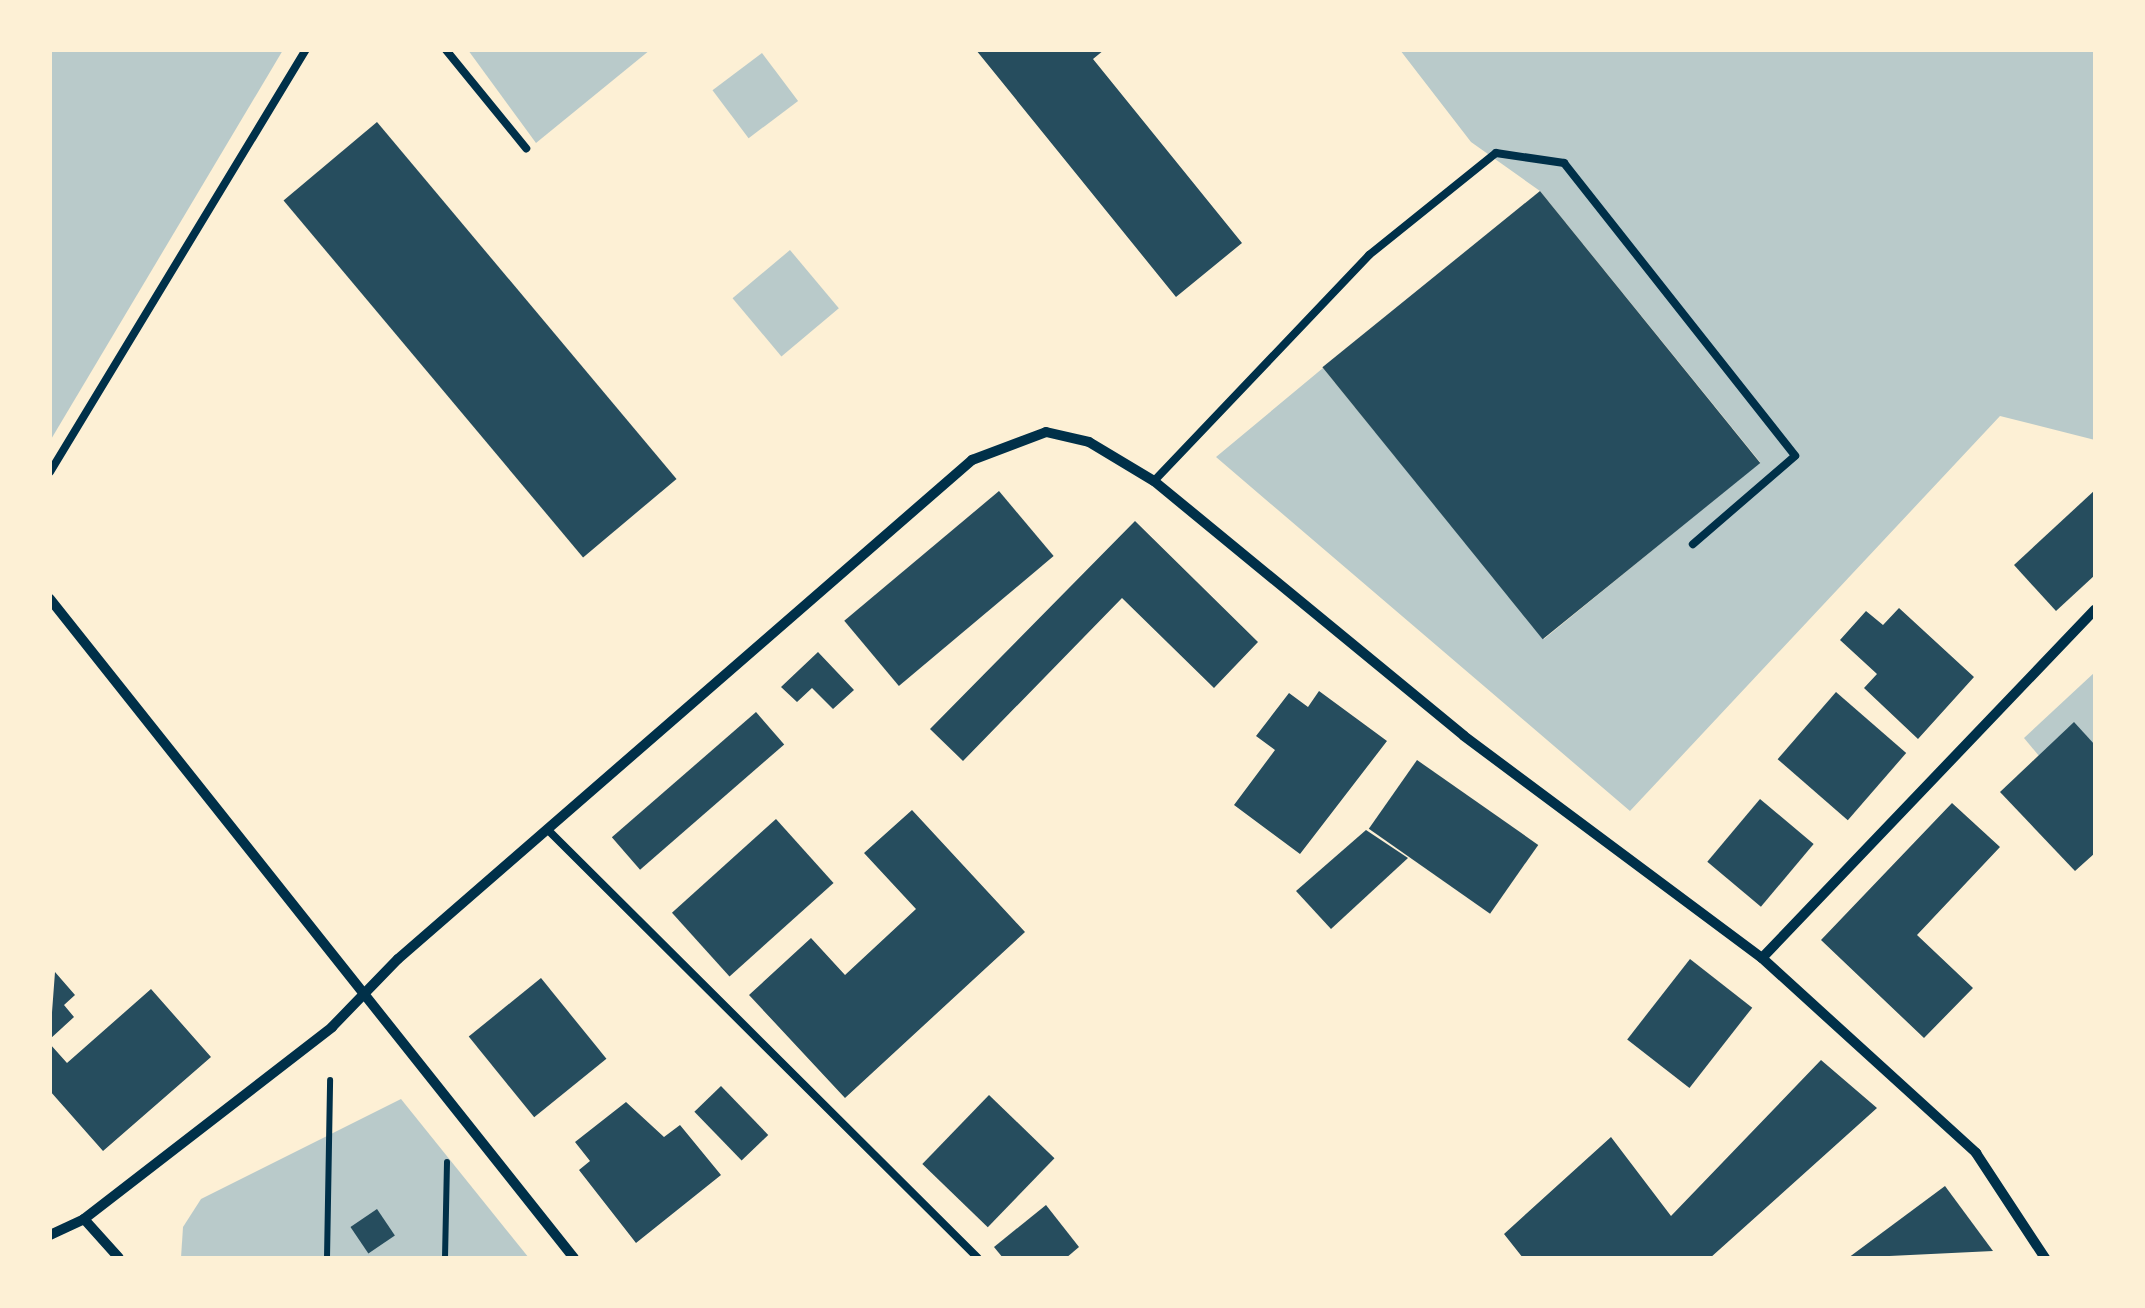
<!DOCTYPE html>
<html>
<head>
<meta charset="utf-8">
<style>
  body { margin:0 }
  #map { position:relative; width:2145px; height:1308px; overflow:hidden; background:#fdf0d5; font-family:Cabin,sans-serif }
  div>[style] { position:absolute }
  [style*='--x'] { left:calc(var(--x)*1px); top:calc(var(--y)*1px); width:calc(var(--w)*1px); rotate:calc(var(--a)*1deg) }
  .green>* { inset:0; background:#b9caca; transform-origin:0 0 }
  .building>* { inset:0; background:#264d5e; transform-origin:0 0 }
  .path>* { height:6px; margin:-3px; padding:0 3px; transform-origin:3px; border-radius:3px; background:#003049 }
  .service>* { height:8px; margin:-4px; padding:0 4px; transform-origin:4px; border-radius:4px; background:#003049 }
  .minor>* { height:10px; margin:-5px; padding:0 5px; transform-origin:5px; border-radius:5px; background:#003049 }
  span { translate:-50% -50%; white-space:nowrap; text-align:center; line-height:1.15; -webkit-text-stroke:8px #fdf0d5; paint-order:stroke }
  .frame { position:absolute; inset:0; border:52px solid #fdf0d5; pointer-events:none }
</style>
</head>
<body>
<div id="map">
  <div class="green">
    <i style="clip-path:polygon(50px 50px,283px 50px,50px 441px)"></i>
    <i style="clip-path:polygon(468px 50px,650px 50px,536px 143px)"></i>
    <i style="clip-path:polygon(1400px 50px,2095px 50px,2095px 440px,2000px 416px,1630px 811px,1216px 457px,1323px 368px,1544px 639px,1760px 462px,1540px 191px,1471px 142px)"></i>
    <i style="left:762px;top:53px;width:60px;height:62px;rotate:53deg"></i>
    <i style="left:790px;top:250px;width:76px;height:75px;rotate:50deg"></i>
    <i style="clip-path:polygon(2095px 672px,2095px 823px,2024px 738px)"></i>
    <i style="clip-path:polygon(401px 1099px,529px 1258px,181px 1258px,183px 1227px,201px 1199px)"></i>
  </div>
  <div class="building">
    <i style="clip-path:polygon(976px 50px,1104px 50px,1093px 59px,1242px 243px,1176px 297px)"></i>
    <i style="left:377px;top:122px;width:466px;height:122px;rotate:50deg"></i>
    <i style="left:1540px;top:191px;width:350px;height:280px;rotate:51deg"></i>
    <i style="clip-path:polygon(2095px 490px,2095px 575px,2056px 611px,2014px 565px)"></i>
    <i style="left:999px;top:491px;width:85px;height:202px;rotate:50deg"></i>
    <i style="clip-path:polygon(1135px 521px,1258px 642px,1214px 688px,1122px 598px,963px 761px,930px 729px)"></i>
    <i style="clip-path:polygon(1899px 608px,1974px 677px,1918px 739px,1864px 688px,1877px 674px,1840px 640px,1866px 611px,1883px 625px)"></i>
    <i style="clip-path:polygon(818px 652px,854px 690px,833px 709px,812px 688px,797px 702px,781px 687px)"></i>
    <i style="clip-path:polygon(1319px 691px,1387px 741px,1300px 854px,1234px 805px,1275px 750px,1256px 736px,1289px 693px,1308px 707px)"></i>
    <i style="left:1836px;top:692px;width:93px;height:89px;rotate:41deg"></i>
    <i style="left:756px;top:712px;width:43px;height:191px;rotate:49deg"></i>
    <i style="clip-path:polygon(2074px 722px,2095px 745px,2095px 853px,2075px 871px,2000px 792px)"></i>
    <i style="left:1417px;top:760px;width:148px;height:84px;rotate:35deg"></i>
    <i style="left:1760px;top:799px;width:70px;height:82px;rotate:40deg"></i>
    <i style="clip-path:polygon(1952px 803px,2000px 847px,1917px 935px,1973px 988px,1924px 1038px,1821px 940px)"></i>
    <i style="clip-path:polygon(912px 810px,1025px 932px,845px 1098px,749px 995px,811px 938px,845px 975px,916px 909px,864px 853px)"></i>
    <i style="left:776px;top:819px;width:86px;height:140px;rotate:48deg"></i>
    <i style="clip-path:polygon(1366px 830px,1408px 858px,1331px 929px,1296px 891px)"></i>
    <i style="left:1690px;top:959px;width:79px;height:102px;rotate:38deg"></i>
    <i style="clip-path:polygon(55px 972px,75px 995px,64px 1005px,74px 1017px,50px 1039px)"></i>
    <i style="left:541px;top:978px;width:104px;height:93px;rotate:51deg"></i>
    <i style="clip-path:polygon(151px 989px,211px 1057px,103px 1151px,50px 1091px,50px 1044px,67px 1063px)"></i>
    <i style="clip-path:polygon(1821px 1060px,1877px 1108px,1710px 1258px,1523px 1258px,1504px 1234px,1611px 1137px,1671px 1216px)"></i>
    <i style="left:721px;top:1086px;width:68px;height:37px;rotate:46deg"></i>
    <i style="left:989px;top:1095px;width:91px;height:96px;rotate:44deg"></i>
    <i style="clip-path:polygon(626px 1102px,664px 1137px,680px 1125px,721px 1175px,636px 1243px,579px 1170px,590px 1161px,575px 1142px)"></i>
    <i style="clip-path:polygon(1945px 1186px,1993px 1251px,1848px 1258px)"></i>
    <i style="clip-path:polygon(1046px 1205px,1079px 1247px,1066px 1258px,1003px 1258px,994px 1247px)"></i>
    <i style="left:377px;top:1209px;width:32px;height:32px;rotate:56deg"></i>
  </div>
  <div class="path">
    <i style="--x:327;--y:1258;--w:178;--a:-89"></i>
    <i style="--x:445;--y:1258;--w:96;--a:-88.8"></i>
  </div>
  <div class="service">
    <i style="--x:446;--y:50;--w:127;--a:50.8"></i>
    <i style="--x:50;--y:472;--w:494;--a:-58.8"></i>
    <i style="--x:1154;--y:481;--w:312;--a:-46.4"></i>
    <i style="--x:1369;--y:255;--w:163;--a:-38.8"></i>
    <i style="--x:1496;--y:153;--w:69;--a:8.4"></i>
    <i style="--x:1564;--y:163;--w:373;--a:51.7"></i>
    <i style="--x:1795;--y:456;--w:135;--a:139.2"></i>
    <i style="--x:551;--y:833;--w:602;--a:44.87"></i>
  </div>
  <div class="minor">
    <i style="--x:50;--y:599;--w:842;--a:51.51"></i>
    <i style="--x:1762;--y:958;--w:482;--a:-46.3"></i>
    <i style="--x:84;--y:1219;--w:52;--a:48.1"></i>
    <i style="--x:50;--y:1235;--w:38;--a:-25"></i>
    <i style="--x:84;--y:1219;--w:314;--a:-37.7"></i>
    <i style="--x:332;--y:1027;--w:95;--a:-45.9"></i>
    <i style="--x:398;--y:959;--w:761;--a:-41"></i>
    <i style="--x:972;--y:460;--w:79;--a:-20.7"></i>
    <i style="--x:1046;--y:432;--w:44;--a:13.1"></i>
    <i style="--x:1089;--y:442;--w:76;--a:31"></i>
    <i style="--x:1154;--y:481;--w:401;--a:39.4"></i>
    <i style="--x:1464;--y:736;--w:372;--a:36.7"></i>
    <i style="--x:1762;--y:958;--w:290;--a:42.3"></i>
    <i style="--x:1976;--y:1153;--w:126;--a:56.7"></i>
  </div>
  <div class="frame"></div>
</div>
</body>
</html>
